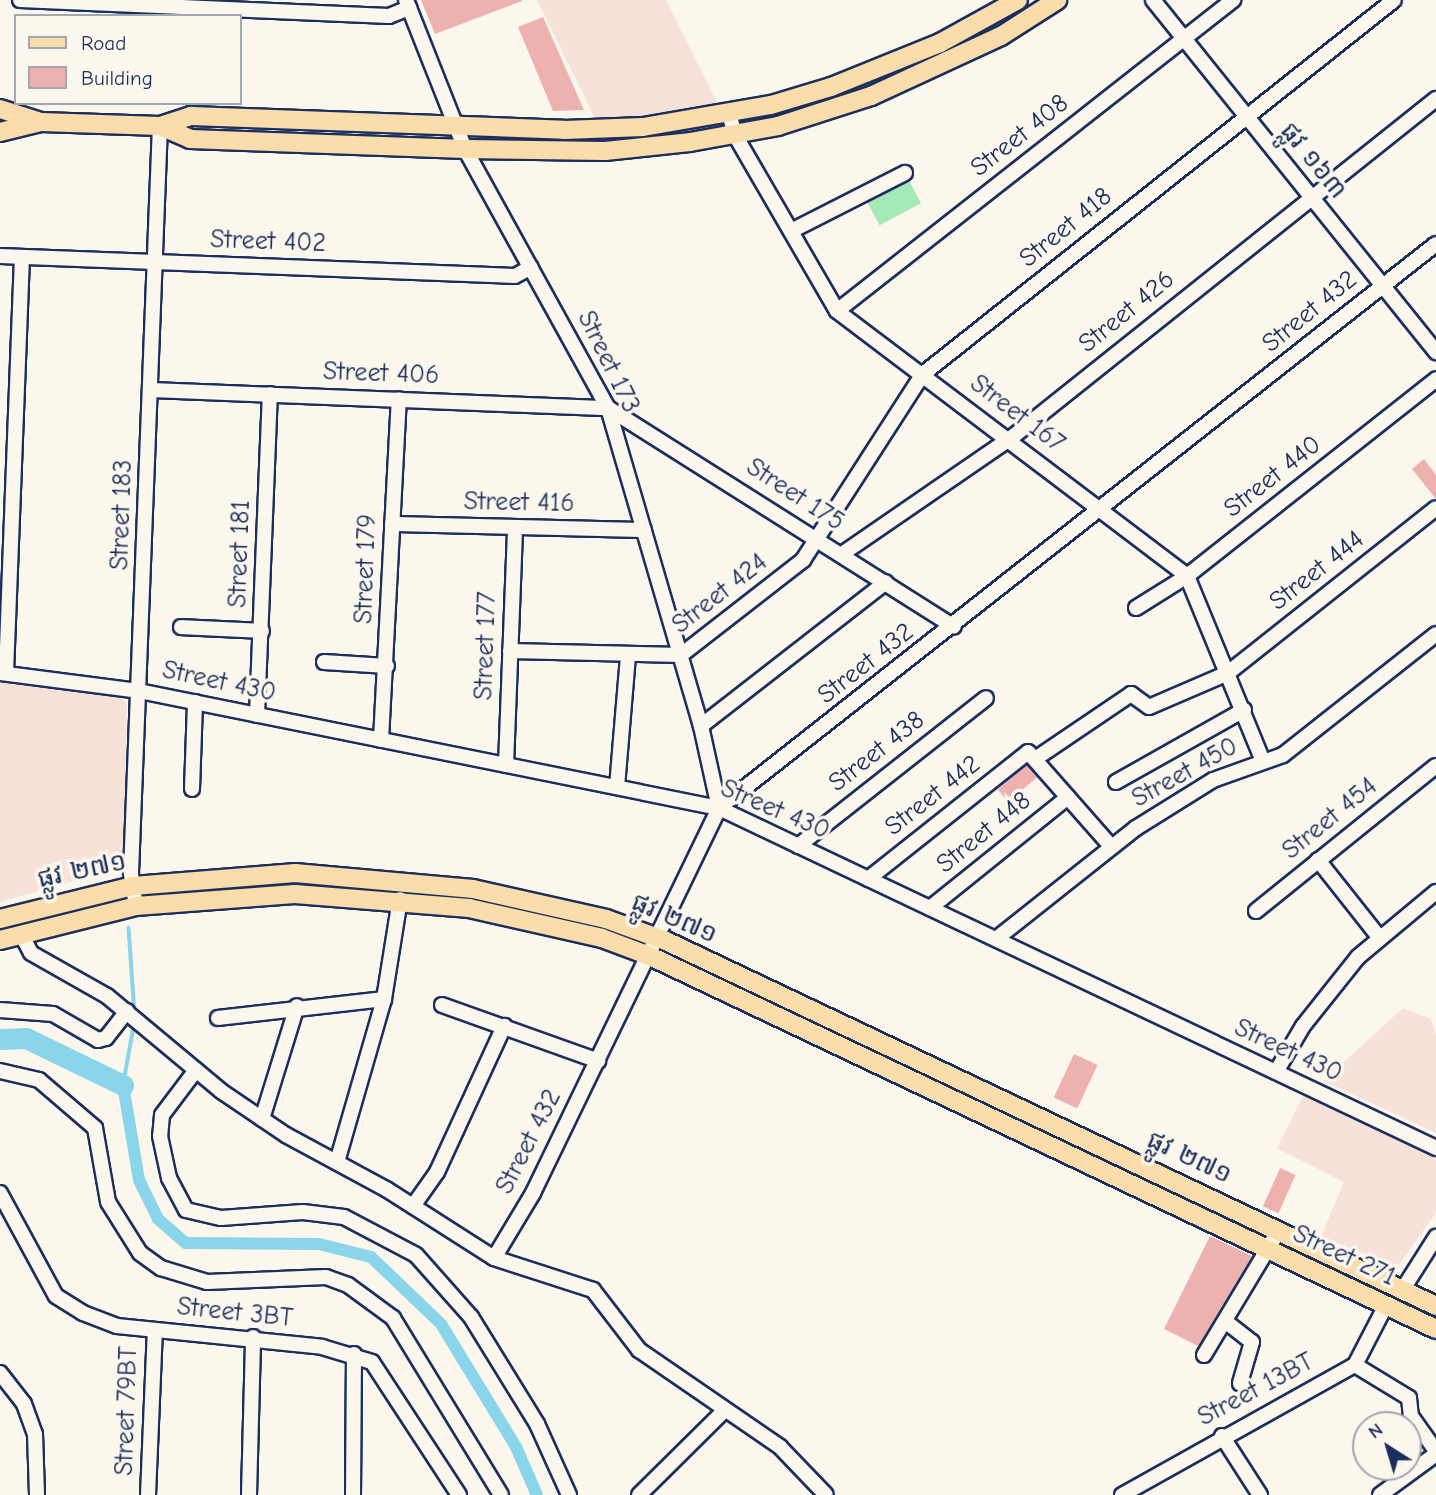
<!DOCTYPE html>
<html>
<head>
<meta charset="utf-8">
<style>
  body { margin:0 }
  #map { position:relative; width:1436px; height:1495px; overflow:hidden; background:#fbf7ec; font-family:"Comic Neue","Noto Sans Khmer",sans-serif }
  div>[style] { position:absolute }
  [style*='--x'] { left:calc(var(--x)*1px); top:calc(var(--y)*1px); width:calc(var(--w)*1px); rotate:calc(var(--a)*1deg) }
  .built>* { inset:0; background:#f7e2da }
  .green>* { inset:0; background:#a4eab6; transform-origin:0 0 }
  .stream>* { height:3.5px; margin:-1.75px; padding:0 1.75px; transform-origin:1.75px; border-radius:1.75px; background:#8ad5ea }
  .canal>* { height:12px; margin:-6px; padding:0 6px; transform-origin:6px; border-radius:6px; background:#8ad5ea }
  .river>* { height:21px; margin:-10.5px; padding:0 10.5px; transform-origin:10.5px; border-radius:10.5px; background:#8ad5ea }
  .building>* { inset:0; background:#edb2b0; transform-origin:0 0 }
  .roads { filter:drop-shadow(2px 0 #1b2f5e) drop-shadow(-2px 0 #1b2f5e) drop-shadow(0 2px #1b2f5e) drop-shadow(0 -2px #1b2f5e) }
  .minor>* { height:14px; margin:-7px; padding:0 7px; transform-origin:7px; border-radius:7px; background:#fbf7ec }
  .major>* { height:18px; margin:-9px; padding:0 9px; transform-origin:9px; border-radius:9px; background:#fbddab }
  span { translate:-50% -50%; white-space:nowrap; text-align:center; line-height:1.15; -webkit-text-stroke:7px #fbf7ec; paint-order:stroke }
  .street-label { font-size:26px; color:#1b2f5e }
  .legend { position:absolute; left:14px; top:14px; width:228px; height:91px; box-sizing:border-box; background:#fbf7ec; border:2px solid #a1a7b3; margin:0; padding:9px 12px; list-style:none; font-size:21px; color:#1b2f5e }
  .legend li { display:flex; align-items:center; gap:14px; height:35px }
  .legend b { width:35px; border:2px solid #a1a7b3 }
  .north { position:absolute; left:1352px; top:1411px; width:70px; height:70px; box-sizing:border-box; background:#fbf7ec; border:2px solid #a1a7b3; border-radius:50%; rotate:323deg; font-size:19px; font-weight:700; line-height:28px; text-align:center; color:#1b2f5e }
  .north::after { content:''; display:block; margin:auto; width:24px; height:32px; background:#1b2f5e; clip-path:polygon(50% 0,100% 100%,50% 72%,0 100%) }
</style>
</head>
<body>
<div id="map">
  <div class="built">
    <i style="clip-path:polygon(537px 0,666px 0,720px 108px,596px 121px)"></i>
    <i style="clip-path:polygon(0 681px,120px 697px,127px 704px,123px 858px,102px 873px,0 902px)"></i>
    <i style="clip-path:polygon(1403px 1008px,1431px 1019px,1436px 1034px,1436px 1133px,1323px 1081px)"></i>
    <i style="clip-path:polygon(1304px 1094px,1436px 1158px,1436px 1213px,1397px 1267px,1321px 1236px,1344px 1182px,1277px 1148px)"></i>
  </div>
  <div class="green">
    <i style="left:906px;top:175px;width:32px;height:47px;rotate:62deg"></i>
  </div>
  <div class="stream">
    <i style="--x:129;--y:928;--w:85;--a:86"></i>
    <i style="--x:123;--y:1085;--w:62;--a:-79.8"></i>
  </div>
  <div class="canal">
    <i style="--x:123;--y:1085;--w:96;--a:80.4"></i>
    <i style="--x:139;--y:1180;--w:43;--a:64"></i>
    <i style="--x:158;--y:1219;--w:37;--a:41"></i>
    <i style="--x:186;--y:1243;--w:133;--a:0.4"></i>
    <i style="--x:319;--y:1244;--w:54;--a:14"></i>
    <i style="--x:371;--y:1257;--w:97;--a:43.7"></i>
    <i style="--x:441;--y:1324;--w:144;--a:58.6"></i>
    <i style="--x:516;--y:1447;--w:52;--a:66.4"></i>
  </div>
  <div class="river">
    <i style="--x:0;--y:1039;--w:26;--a:-2"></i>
    <i style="--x:26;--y:1038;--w:108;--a:25.9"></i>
  </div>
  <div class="building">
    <i style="clip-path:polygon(421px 0,522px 0,522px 1px,435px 34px)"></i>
    <i style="clip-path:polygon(543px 17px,584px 110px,553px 111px,518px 27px)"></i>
    <i style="clip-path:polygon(1424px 459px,1436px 475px,1436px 499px,1412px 469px)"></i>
    <i style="left:1027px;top:765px;width:16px;height:38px;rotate:50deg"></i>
    <i style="left:1074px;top:1054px;width:26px;height:48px;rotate:25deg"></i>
    <i style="left:1280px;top:1168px;width:17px;height:42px;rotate:24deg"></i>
    <i style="clip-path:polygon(1210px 1236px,1252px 1256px,1198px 1346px,1164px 1329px)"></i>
  </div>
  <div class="roads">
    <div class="minor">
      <i style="--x:20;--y:0;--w:369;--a:2.5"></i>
      <i style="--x:389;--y:16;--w:22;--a:-22"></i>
      <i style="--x:406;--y:0;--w:160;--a:68.4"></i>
      <i style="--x:465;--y:149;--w:296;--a:61.1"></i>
      <i style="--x:608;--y:408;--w:331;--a:73.7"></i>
      <i style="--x:701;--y:726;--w:84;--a:77.6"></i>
      <i style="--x:1153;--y:0;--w:452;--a:51.2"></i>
      <i style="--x:729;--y:113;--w:23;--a:75"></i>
      <i style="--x:735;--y:135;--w:203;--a:59.9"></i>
      <i style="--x:837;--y:311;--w:439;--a:37.1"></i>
      <i style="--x:1187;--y:576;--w:198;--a:67.7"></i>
      <i style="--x:791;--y:231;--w:128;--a:-27"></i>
      <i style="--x:0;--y:256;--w:515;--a:2.22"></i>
      <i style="--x:515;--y:276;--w:18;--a:-29"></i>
      <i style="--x:837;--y:311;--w:504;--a:-38.14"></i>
      <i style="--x:152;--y:390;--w:456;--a:2.3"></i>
      <i style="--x:608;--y:408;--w:409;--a:32.3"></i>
      <i style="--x:392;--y:524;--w:252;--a:1.4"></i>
      <i style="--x:842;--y:554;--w:205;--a:-34.5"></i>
      <i style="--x:1011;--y:438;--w:544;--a:-38.58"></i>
      <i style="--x:1136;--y:608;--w:60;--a:-32.1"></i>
      <i style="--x:1187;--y:576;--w:318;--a:-38.3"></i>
      <i style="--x:181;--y:627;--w:81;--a:2.8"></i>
      <i style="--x:510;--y:651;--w:171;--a:1.3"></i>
      <i style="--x:681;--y:655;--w:155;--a:-37.9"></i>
      <i style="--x:803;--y:560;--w:221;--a:-57.2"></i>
      <i style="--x:923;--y:374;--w:601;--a:-38.45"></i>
      <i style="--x:324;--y:662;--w:63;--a:3.6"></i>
      <i style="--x:0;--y:673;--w:140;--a:7.4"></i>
      <i style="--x:139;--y:691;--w:592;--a:11.4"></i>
      <i style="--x:719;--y:808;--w:794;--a:25.37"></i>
      <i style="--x:6;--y:673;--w:416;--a:-87.8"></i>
      <i style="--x:257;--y:715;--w:321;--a:-87.7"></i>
      <i style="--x:701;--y:726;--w:234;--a:-37.9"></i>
      <i style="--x:381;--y:740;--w:341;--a:-87"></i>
      <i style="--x:1035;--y:759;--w:116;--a:-34.1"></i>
      <i style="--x:1131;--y:694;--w:22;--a:36"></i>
      <i style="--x:1149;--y:707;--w:86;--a:-23.3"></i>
      <i style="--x:1228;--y:673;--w:265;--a:-38.4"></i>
      <i style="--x:506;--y:765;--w:237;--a:-87.8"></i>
      <i style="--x:1116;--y:782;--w:147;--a:-29.4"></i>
      <i style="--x:617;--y:787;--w:131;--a:-85.2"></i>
      <i style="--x:192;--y:789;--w:87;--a:-88"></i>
      <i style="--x:798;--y:846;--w:239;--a:-38.2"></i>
      <i style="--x:1318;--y:860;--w:98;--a:51.6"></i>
      <i style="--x:868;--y:879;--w:204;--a:-38.4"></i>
      <i style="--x:1028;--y:752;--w:125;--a:48.6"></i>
      <i style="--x:136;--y:906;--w:33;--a:-99"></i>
      <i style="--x:131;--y:873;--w:748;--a:-87.78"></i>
      <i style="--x:930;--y:908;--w:177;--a:-38.8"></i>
      <i style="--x:1256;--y:911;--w:231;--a:-38.9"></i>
      <i style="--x:21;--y:934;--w:21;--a:62"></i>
      <i style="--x:31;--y:953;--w:87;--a:29.5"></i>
      <i style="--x:107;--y:996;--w:148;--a:39.8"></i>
      <i style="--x:221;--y:1091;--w:78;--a:34.1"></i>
      <i style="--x:286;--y:1135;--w:114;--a:28.4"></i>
      <i style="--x:386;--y:1189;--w:128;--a:32.6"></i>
      <i style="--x:494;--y:1258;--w:104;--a:17.9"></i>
      <i style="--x:593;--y:1290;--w:76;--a:52.5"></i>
      <i style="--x:639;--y:1350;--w:171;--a:34.5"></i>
      <i style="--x:780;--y:1447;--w:66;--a:46.2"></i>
      <i style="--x:996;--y:939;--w:179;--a:-38.4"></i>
      <i style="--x:1136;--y:828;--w:91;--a:-31.9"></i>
      <i style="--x:1213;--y:780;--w:74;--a:-19.7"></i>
      <i style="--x:1283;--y:755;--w:195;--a:-38.3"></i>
      <i style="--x:442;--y:1005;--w:166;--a:19.7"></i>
      <i style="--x:0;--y:1010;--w:53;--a:4.3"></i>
      <i style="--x:53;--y:1014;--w:52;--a:30"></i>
      <i style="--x:98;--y:1040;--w:8;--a:-14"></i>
      <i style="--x:106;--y:1038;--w:34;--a:-52"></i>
      <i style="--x:218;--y:1018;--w:167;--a:-6.5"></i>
      <i style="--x:196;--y:1070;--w:56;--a:127.1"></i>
      <i style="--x:162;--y:1115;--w:21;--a:95"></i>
      <i style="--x:160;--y:1136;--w:43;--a:77.9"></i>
      <i style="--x:169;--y:1178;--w:36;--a:62"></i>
      <i style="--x:186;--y:1210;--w:36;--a:13"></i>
      <i style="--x:221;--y:1218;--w:82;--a:-4.2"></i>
      <i style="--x:303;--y:1212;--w:41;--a:7"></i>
      <i style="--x:344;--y:1217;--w:81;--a:27.8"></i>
      <i style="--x:416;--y:1255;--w:83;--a:48.4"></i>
      <i style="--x:471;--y:1317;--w:126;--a:58.3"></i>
      <i style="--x:537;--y:1424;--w:78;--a:65.7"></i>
      <i style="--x:0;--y:1071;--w:40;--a:13"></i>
      <i style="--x:39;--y:1080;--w:74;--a:40.6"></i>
      <i style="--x:95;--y:1128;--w:75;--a:80"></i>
      <i style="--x:108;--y:1202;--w:60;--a:57.9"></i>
      <i style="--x:140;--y:1253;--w:26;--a:36"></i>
      <i style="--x:161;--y:1268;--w:48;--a:16.9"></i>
      <i style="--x:207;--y:1282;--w:119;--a:-2.4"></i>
      <i style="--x:326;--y:1277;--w:23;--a:20"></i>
      <i style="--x:348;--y:1285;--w:56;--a:36.3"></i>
      <i style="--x:393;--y:1318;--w:207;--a:58.6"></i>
      <i style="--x:1276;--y:1072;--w:53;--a:-59.6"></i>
      <i style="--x:1303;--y:1026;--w:88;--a:-51.4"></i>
      <i style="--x:1358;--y:957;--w:102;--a:-39.8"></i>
      <i style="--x:262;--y:1119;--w:118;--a:-72.8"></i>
      <i style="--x:337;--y:1162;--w:170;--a:-73.9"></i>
      <i style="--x:384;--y:999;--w:101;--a:-80.9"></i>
      <i style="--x:0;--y:1193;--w:117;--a:61.5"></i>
      <i style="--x:56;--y:1296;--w:32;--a:32"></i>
      <i style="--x:83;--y:1313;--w:36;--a:21"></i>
      <i style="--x:117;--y:1326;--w:206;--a:5.8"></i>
      <i style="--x:322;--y:1347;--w:52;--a:16.7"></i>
      <i style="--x:372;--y:1362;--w:159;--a:56.8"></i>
      <i style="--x:413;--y:1206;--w:42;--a:-54.8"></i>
      <i style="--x:437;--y:1172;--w:161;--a:-65.3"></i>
      <i style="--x:494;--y:1258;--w:76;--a:-59"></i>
      <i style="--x:533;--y:1193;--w:428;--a:-64.2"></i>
      <i style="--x:719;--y:808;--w:912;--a:-38.19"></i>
      <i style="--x:1403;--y:1289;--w:62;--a:-57.6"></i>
      <i style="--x:1225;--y:1321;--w:34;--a:38"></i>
      <i style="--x:1252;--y:1342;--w:43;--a:106.3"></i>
      <i style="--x:1204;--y:1355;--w:146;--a:-59"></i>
      <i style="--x:1355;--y:1365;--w:63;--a:31.4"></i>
      <i style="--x:1409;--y:1398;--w:18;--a:84"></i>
      <i style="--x:1411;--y:1416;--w:43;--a:54.5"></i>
      <i style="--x:0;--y:1373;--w:39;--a:52"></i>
      <i style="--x:24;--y:1404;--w:32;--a:70"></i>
      <i style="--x:35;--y:1434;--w:61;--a:88.1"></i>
      <i style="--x:1222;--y:1436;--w:70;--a:57.2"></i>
      <i style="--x:148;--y:1495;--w:165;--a:-87.6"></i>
      <i style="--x:249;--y:1495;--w:158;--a:-88.5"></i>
      <i style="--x:353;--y:1495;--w:141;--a:-89.6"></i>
      <i style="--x:639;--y:1495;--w:121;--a:-44.7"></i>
      <i style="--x:1122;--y:1495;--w:267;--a:-29.2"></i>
      <i style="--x:1355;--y:1365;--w:68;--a:-62.7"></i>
      <i style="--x:1380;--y:1495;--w:69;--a:-36.2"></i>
    </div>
    <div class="major">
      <i style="--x:0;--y:109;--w:43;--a:17.6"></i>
      <i style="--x:41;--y:122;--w:119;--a:1.9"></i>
      <i style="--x:160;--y:126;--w:33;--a:-18"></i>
      <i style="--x:191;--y:116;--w:373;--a:2.1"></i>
      <i style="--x:564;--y:130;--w:79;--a:-2.2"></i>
      <i style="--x:643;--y:127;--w:130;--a:-9.8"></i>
      <i style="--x:771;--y:105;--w:63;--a:-16.7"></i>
      <i style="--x:831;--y:87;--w:118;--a:-22"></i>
      <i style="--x:940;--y:43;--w:89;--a:-28.9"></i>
      <i style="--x:160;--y:126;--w:33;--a:23"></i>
      <i style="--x:190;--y:139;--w:275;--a:2.1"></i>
      <i style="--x:465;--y:149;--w:140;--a:0.8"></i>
      <i style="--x:605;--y:151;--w:85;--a:-6"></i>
      <i style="--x:690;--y:142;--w:89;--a:-10.3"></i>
      <i style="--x:778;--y:126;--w:98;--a:-17.9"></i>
      <i style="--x:871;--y:96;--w:143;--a:-24.8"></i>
      <i style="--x:1001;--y:36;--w:67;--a:-32.7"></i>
      <i style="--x:0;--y:132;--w:42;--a:-13.7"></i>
      <i style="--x:0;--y:919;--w:137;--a:-13.9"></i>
      <i style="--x:133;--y:886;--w:163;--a:-4.6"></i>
      <i style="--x:295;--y:873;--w:179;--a:5.1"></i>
      <i style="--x:473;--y:889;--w:136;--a:12.7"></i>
      <i style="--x:606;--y:919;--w:64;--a:20.1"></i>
      <i style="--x:666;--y:941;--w:852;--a:25.36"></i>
      <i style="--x:0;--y:940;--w:140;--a:-14"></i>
      <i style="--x:136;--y:906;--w:159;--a:-4.3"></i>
      <i style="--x:295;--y:894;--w:175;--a:4.6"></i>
      <i style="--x:469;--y:908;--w:136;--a:12.7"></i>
      <i style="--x:602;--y:938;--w:51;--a:20.6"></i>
      <i style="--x:650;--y:956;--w:870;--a:25.39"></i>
    </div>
  </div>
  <div class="street-label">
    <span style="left:1020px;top:136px;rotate:-38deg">Street 408</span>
    <span style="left:1313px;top:161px;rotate:51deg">ផ្លូវ ១៦៣</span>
    <span style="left:1066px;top:228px;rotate:-39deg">Street 418</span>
    <span style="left:268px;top:242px;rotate:2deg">Street 402</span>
    <span style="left:1127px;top:312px;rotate:-39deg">Street 426</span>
    <span style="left:1310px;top:312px;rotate:-39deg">Street 432</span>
    <span style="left:608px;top:362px;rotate:64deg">Street 173</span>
    <span style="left:381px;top:374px;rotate:2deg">Street 406</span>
    <span style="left:1017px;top:414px;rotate:37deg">Street 167</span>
    <span style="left:1273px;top:477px;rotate:-38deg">Street 440</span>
    <span style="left:795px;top:495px;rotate:33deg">Street 175</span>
    <span style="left:519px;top:503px;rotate:1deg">Street 416</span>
    <span style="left:122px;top:515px;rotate:-88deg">Street 183</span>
    <span style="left:240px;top:554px;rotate:-88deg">Street 181</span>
    <span style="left:366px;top:569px;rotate:-88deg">Street 179</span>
    <span style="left:1317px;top:571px;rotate:-38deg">Street 444</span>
    <span style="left:720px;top:594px;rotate:-38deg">Street 424</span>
    <span style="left:486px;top:646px;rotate:-88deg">Street 177</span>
    <span style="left:866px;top:664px;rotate:-38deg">Street 432</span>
    <span style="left:219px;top:682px;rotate:12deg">Street 430</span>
    <span style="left:877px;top:752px;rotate:-38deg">Street 438</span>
    <span style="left:1185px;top:773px;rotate:-29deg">Street 450</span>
    <span style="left:933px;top:796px;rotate:-38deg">Street 442</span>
    <span style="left:775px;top:810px;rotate:23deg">Street 430</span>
    <span style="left:1330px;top:819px;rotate:-39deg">Street 454</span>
    <span style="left:984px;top:833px;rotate:-39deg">Street 448</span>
    <span style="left:82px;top:871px;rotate:-12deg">ផ្លូវ ២៧១</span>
    <span style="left:674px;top:919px;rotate:23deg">ផ្លូវ ២៧១</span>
    <span style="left:1288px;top:1051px;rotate:25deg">Street 430</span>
    <span style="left:529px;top:1142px;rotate:-63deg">Street 432</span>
    <span style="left:1189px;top:1158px;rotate:25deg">ផ្លូវ ២៧១</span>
    <span style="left:1344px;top:1256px;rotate:25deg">Street 271</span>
    <span style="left:235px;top:1313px;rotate:6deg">Street 3BT</span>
    <span style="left:1256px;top:1390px;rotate:-28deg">Street 13BT</span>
    <span style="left:127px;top:1411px;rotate:-88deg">Street 79BT</span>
  </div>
  <ul class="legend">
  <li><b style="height:9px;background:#fbddab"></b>Road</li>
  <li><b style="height:19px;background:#edb2b0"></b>Building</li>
  </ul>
  <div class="north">N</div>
</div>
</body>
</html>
